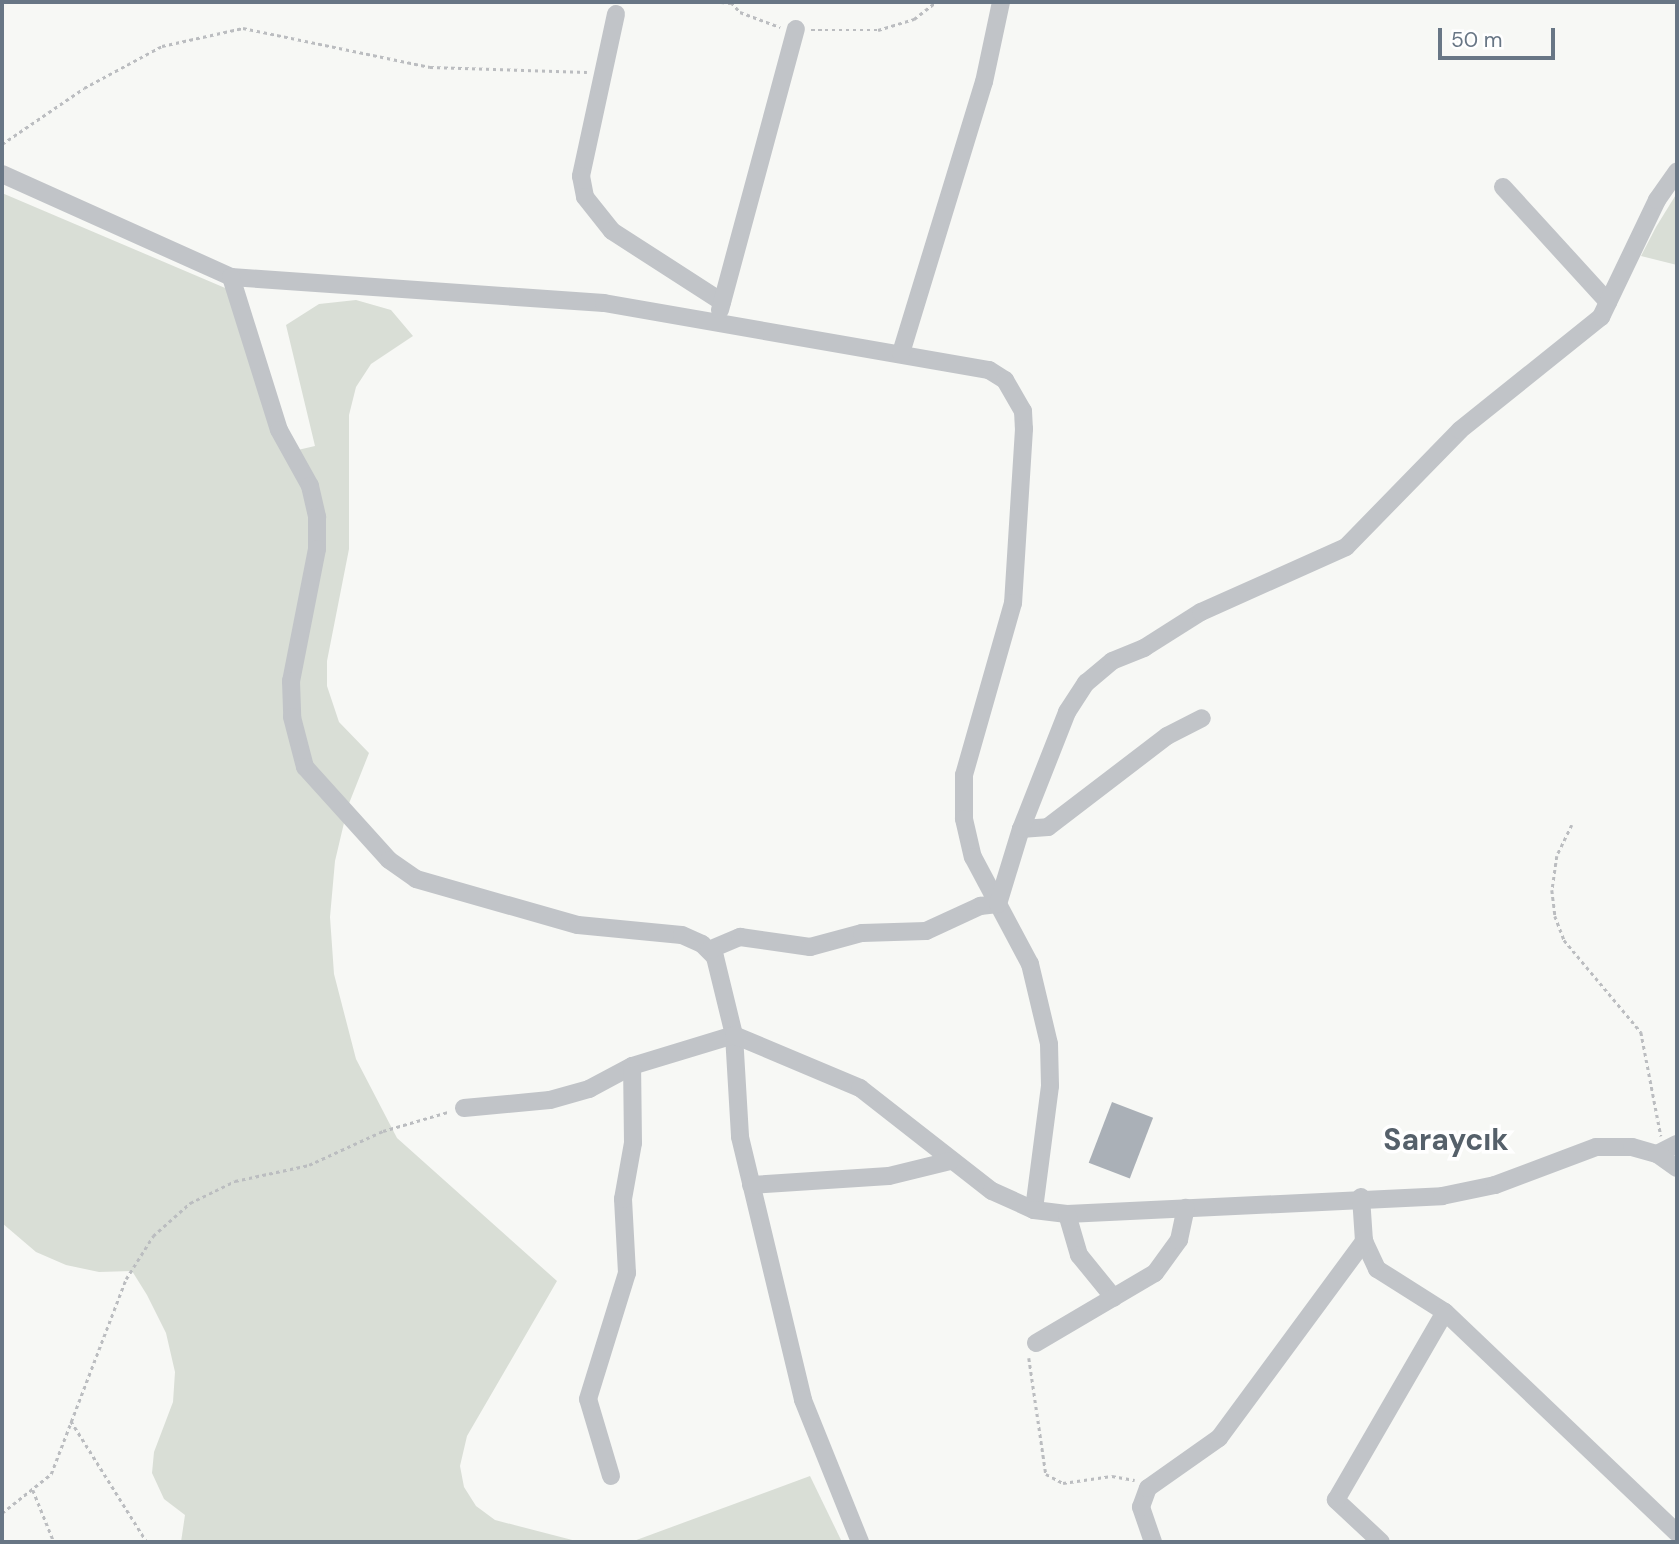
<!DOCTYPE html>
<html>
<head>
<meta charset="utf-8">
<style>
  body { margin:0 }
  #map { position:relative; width:1679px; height:1544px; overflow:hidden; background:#f7f8f5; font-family:"DM Sans",sans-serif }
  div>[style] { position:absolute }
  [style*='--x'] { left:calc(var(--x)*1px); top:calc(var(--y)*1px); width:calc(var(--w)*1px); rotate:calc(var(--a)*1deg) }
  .green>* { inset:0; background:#d9ded6 }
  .building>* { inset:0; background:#aab0b7; transform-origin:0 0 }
  .path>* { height:2.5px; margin-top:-1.25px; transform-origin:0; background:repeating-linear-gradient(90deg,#bbbdc0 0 3.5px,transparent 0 7px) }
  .minor>* { height:18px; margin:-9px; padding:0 9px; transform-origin:9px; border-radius:9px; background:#c1c4c8 }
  span { translate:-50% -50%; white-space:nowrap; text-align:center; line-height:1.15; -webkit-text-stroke:7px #fff; paint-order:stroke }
  .district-label { font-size:30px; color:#55606a; font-weight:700 }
  .frame { position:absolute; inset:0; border:4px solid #687685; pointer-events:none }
  .scale { position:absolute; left:1438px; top:28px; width:117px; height:32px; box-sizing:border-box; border:4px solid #687685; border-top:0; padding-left:9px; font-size:21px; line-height:24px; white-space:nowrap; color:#687685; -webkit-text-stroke:5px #fff; paint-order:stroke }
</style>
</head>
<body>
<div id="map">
  <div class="green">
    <i style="clip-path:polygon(2px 193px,244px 296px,289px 452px,315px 446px,286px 325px,319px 304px,356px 300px,391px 310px,413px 336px,371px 364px,356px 387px,349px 415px,349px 549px,327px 661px,327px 686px,339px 722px,369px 753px,348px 806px,335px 861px,330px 917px,334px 974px,356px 1059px,397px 1138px,557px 1281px,467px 1436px,460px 1466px,464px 1487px,476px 1506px,495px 1520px,580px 1542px,181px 1542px,185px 1515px,164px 1499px,152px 1473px,154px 1452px,173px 1402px,175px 1372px,166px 1333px,147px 1295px,132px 1271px,99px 1272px,66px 1265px,36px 1252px,2px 1223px)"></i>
    <i style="clip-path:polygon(1677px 193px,1677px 265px,1641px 256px,1656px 227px)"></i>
    <i style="clip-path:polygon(810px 1476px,842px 1542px,631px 1542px)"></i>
  </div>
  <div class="building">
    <i style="left:1112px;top:1102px;width:44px;height:65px;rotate:21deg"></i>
  </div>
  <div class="path">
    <i style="--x:721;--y:2;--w:10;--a:6"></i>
    <i style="--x:731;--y:2;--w:13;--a:48"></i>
    <i style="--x:740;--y:12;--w:43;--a:20.6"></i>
    <i style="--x:811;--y:30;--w:67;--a:0"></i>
    <i style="--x:878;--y:30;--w:38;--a:-17"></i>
    <i style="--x:914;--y:19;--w:28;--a:-38"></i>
    <i style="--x:2;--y:144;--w:99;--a:-34.3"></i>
    <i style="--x:84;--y:88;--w:89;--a:-28.3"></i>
    <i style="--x:162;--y:46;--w:83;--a:-12.5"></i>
    <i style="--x:243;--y:28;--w:191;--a:11.8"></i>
    <i style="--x:430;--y:67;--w:157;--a:1.8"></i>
    <i style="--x:1572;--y:825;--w:34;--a:116"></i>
    <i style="--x:1557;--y:856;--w:34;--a:98"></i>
    <i style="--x:1552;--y:890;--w:26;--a:83"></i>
    <i style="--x:1555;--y:916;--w:26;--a:69"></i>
    <i style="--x:1564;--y:940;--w:120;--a:50.1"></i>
    <i style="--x:1641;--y:1032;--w:106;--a:79.1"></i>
    <i style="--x:1029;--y:1358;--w:117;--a:81.7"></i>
    <i style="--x:1046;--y:1474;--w:19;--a:28"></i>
    <i style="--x:1063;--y:1483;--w:49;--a:-8.1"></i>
    <i style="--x:1112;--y:1476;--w:23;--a:10"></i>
    <i style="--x:71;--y:1421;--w:143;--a:57.9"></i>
    <i style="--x:33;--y:1490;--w:56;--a:68"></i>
    <i style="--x:2;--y:1513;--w:63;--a:-38.5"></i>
    <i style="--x:51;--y:1474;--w:209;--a:-69"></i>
    <i style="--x:126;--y:1279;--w:51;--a:-57.9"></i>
    <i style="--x:153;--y:1236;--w:50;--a:-41.7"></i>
    <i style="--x:190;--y:1203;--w:50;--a:-26.1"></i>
    <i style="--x:235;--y:1181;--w:76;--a:-12.2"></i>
    <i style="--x:309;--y:1165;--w:81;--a:-24.7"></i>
    <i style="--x:383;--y:1131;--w:68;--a:-16.3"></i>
  </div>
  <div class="minor">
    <i style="--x:616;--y:14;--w:166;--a:102.2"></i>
    <i style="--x:581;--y:176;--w:21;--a:79"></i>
    <i style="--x:585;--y:197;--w:43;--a:51.5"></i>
    <i style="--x:612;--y:231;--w:131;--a:32.8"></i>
    <i style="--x:2;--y:174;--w:251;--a:24.2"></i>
    <i style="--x:231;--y:277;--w:374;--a:4"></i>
    <i style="--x:604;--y:303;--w:391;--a:9.9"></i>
    <i style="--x:989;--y:370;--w:19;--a:32"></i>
    <i style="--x:1005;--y:380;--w:36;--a:60"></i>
    <i style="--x:1023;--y:411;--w:18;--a:87"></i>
    <i style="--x:1024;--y:429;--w:174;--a:93.6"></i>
    <i style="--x:1013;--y:603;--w:179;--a:105.9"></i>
    <i style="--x:964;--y:775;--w:44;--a:90"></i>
    <i style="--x:964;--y:819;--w:39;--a:77"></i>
    <i style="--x:973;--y:857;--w:121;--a:62"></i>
    <i style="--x:1030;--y:964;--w:82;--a:76.6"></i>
    <i style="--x:1049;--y:1044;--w:42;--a:88.6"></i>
    <i style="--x:1050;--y:1086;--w:125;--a:97.4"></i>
    <i style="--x:1503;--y:187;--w:156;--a:47.6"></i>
    <i style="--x:231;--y:277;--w:160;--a:72.6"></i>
    <i style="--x:279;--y:430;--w:64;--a:61"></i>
    <i style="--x:310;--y:486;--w:32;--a:77"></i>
    <i style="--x:317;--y:517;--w:32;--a:90"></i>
    <i style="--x:317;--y:549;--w:135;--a:101.1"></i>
    <i style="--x:291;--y:681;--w:36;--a:88"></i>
    <i style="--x:292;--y:717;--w:52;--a:75.4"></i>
    <i style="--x:305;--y:767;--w:125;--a:47.9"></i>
    <i style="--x:389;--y:860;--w:33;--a:35"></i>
    <i style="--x:416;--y:879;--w:168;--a:15.9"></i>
    <i style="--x:578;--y:925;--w:104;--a:5.5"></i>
    <i style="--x:682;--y:935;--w:22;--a:24"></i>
    <i style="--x:702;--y:944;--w:18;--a:45"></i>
    <i style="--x:715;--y:957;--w:80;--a:76.3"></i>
    <i style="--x:734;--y:1035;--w:102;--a:86.6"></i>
    <i style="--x:740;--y:1137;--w:270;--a:76.5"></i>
    <i style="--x:803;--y:1400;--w:153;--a:68.1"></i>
    <i style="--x:720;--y:310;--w:291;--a:-74.9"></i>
    <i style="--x:901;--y:353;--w:283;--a:-73"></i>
    <i style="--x:984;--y:82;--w:82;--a:-78"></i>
    <i style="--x:1021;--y:829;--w:27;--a:-4"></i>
    <i style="--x:1048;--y:827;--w:150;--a:-37.4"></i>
    <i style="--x:1167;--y:736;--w:39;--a:-27"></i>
    <i style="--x:709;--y:950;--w:34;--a:-23"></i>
    <i style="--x:740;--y:937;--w:71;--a:8.1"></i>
    <i style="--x:810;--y:947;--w:54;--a:-15.1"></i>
    <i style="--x:862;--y:933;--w:64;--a:-1.8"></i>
    <i style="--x:926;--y:931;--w:60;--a:-24.8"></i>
    <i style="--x:980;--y:906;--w:18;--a:-6"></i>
    <i style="--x:998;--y:904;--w:78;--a:-73"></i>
    <i style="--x:1021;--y:829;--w:126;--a:-68.5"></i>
    <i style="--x:1067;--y:712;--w:35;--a:-57"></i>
    <i style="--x:1086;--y:683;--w:34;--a:-40"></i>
    <i style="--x:1112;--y:661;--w:35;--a:-22"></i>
    <i style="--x:1144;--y:648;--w:67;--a:-32.3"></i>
    <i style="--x:1201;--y:612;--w:159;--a:-24.1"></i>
    <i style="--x:1346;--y:547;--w:163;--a:-45.7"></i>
    <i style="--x:1460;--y:430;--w:181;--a:-38.7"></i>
    <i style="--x:1601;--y:317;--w:130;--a:-64.4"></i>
    <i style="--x:1657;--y:200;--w:35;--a:-55"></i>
    <i style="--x:464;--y:1108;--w:86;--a:-5.3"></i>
    <i style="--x:550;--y:1100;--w:41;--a:-15.8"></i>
    <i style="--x:589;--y:1089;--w:49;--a:-28.1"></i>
    <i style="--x:632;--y:1066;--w:107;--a:-16.9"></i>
    <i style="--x:734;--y:1035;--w:137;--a:22.8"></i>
    <i style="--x:860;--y:1088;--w:167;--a:38"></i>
    <i style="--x:992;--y:1191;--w:46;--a:24.3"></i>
    <i style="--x:1034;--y:1210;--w:33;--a:7"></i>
    <i style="--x:1067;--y:1214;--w:375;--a:-2.7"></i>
    <i style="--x:1442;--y:1196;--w:54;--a:-11.7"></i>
    <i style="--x:1495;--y:1185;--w:108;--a:-20.6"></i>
    <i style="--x:1596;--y:1147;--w:36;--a:0"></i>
    <i style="--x:1632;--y:1147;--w:26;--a:16"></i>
    <i style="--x:1657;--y:1154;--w:22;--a:-27"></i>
    <i style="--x:1657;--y:1154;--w:24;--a:35"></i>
    <i style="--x:751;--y:1185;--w:138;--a:-3.7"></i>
    <i style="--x:889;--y:1176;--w:63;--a:-13.8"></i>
    <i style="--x:1361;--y:1197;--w:44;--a:86.1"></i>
    <i style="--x:1364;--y:1241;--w:31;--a:65"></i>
    <i style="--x:1377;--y:1269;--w:80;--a:32.3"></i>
    <i style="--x:1445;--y:1312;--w:320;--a:43.6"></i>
    <i style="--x:1067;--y:1214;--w:43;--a:73.7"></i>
    <i style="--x:1079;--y:1255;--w:55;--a:50.9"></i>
    <i style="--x:1036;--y:1343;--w:138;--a:-30.5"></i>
    <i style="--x:1155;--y:1273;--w:41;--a:-54"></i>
    <i style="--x:1179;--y:1240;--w:33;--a:-78"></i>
    <i style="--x:611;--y:1476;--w:80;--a:-106.6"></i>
    <i style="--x:588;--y:1399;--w:132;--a:-72.8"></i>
    <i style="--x:627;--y:1273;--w:74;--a:-93.1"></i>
    <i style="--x:623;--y:1199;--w:57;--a:-79.9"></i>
    <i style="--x:633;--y:1143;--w:77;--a:-90.7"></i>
    <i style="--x:1153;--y:1542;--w:37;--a:-109"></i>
    <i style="--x:1141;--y:1507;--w:20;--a:-70"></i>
    <i style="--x:1148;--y:1488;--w:87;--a:-35.2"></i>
    <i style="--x:1219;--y:1438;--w:245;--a:-53.6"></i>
    <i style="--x:1381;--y:1542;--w:62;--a:-137"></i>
    <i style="--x:1336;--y:1500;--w:217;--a:-59.9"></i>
  </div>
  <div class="district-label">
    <span style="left:1446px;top:1140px">Saraycık</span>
  </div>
  <div class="frame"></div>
  <div class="scale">50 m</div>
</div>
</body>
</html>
